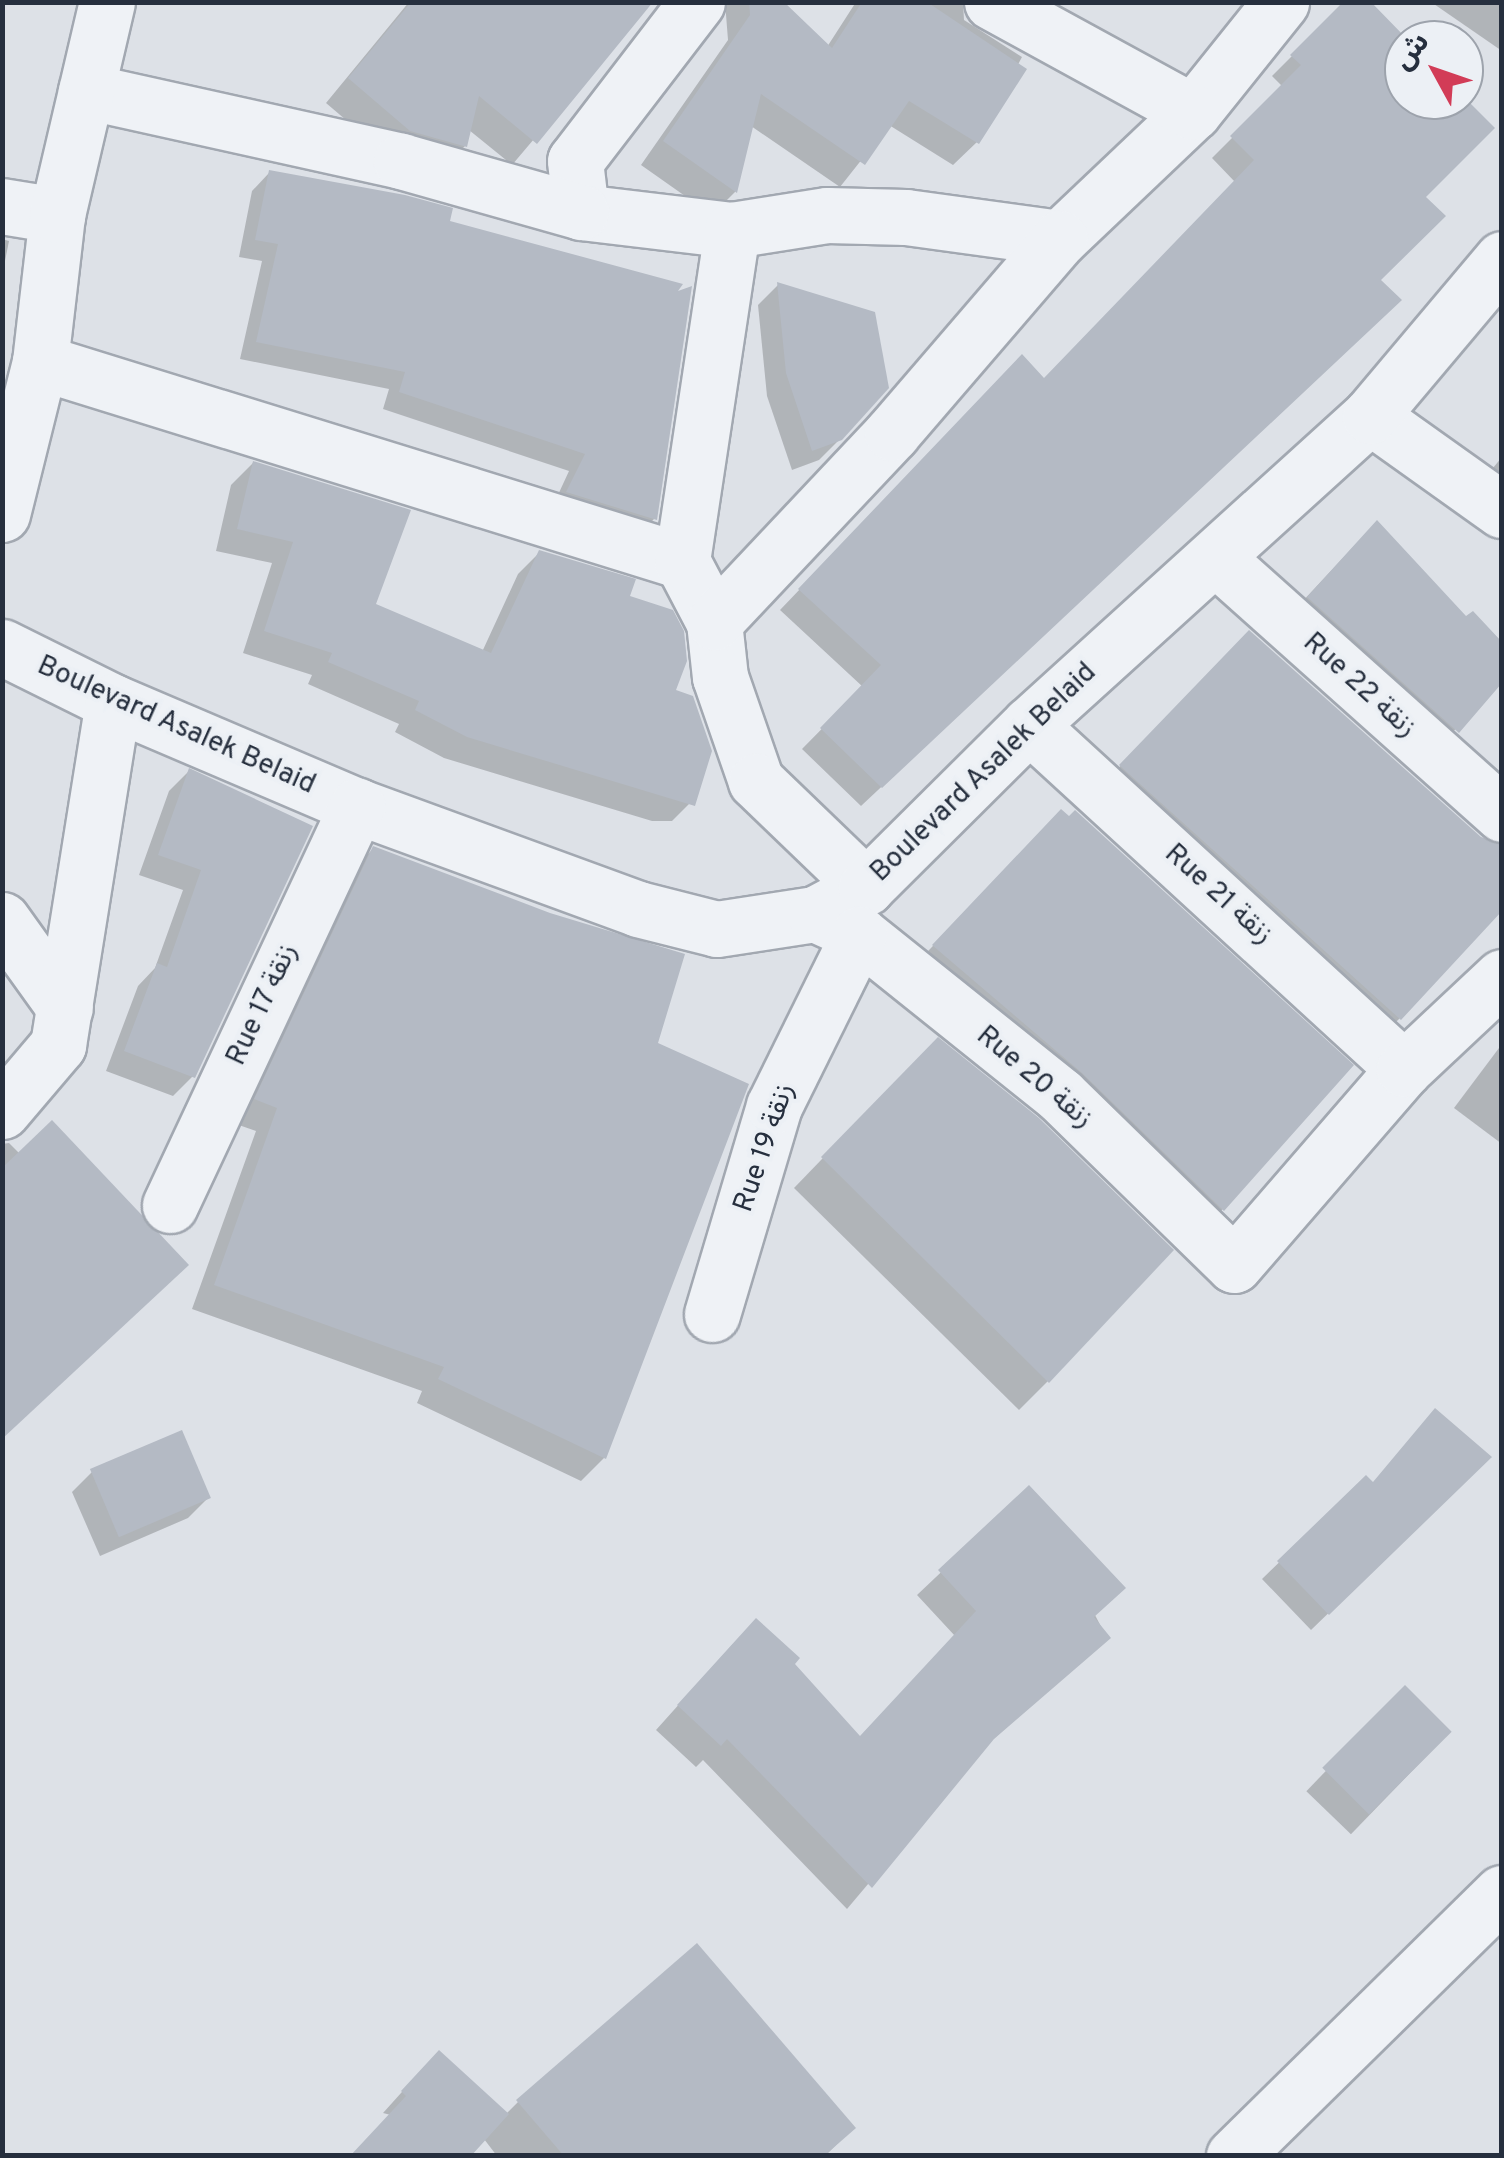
<!DOCTYPE html>
<html>
<head>
<meta charset="utf-8">
<style>
  body { margin:0 }
  #map { position:relative; width:1504px; height:2158px; overflow:hidden; background:#dde1e7; font-family:Overpass,"Noto Sans Arabic",sans-serif }
  div>[style] { position:absolute }
  [style*='--x'] { left:calc(var(--x)*1px); top:calc(var(--y)*1px); width:calc(var(--w)*1px); rotate:calc(var(--a)*1deg) }
  .shadow>* { inset:0; background:#0003; transform-origin:0 0 }
  .building>* { inset:0; background:#b4bac4; transform-origin:0 0 }
  .roads { filter:drop-shadow(2px 0 #a2a8b1) drop-shadow(-2px 0 #a2a8b1) drop-shadow(0 2px #a2a8b1) drop-shadow(0 -2px #a2a8b1) }
  .minor>* { height:55px; margin:-27.5px; padding:0 27.5px; transform-origin:27.5px; border-radius:27.5px; background:#eff2f6 }
  span { translate:-50% -50%; white-space:nowrap; text-align:center; line-height:1.15; -webkit-text-stroke:8px #ecf0f5; paint-order:stroke }
  .street-label { font-size:28px; color:#262f3e }
  .frame { position:absolute; inset:0; border:5px solid #262f3e; pointer-events:none }
  .north { position:absolute; left:1384px; top:20px; width:100px; height:100px; box-sizing:border-box; background:#ecf0f5; border:2px solid #9da3ac; border-radius:50%; rotate:310deg; font-size:28px; font-weight:700; line-height:40px; text-align:center; color:#262f3e }
  .north::after { content:''; display:block; margin:auto; width:35px; height:45px; background:#d23c57; clip-path:polygon(50% 0,100% 100%,50% 72%,0 100%) }
</style>
</head>
<body>
<div id="map">
  <div class="shadow">
    <i style="clip-path:polygon(409px 2px,650px 2px,512px 165px,469px 130px,465px 146px,442px 169px,386px 154px,326px 103px)"></i>
    <i style="clip-path:polygon(725px 2px,781px 2px,827px 47px,856px 2px,963px 2px,964px 20px,1022px 57px,977px 142px,953px 165px,889px 125px,840px 187px,751px 126px,735px 192px,712px 215px,641px 165px,728px 40px)"></i>
    <i style="clip-path:polygon(1346px 2px,1404px 100px,1423px 197px,1378px 280px,1379px 320px,861px 806px,802px 749px,863px 687px,780px 610px,1002px 378px,1044px 381px,1235px 182px,1212px 158px,1283px 87px,1272px 76px)"></i>
    <i style="clip-path:polygon(1431px 2px,1502px 2px,1502px 51px)"></i>
    <i style="clip-path:polygon(269px 173px,672px 296px,689px 290px,654px 519px,637px 537px,551px 510px,569px 471px,383px 409px,389px 389px,240px 359px,262px 261px,239px 257px,252px 191px)"></i>
    <i style="clip-path:polygon(2px 239px,9px 241px,2px 276px)"></i>
    <i style="clip-path:polygon(778px 285px,841px 438px,819px 460px,792px 470px,767px 396px,758px 305px)"></i>
    <i style="clip-path:polygon(1502px 457px,1502px 483px,1488px 474px)"></i>
    <i style="clip-path:polygon(253px 463px,373px 605px,482px 652px,518px 574px,540px 552px,627px 597px,673px 692px,694px 799px,672px 821px,652px 821px,444px 758px,395px 732px,399px 724px,308px 684px,312px 675px,243px 653px,272px 563px,216px 551px,231px 485px)"></i>
    <i style="left:1357px;top:543px;width:199px;height:102px;rotate:43deg"></i>
    <i style="clip-path:polygon(1250px 633px,1400px 1018px,1377px 1041px,1098px 789px)"></i>
    <i style="clip-path:polygon(189px 771px,310px 827px,193px 1076px,173px 1096px,106px 1071px,138px 986px,155px 968px,183px 890px,139px 875px,169px 791px)"></i>
    <i style="clip-path:polygon(1037px 837px,1223px 1209px,1198px 1234px,909px 971px)"></i>
    <i style="clip-path:polygon(374px 848px,655px 1044px,604px 1458px,581px 1481px,417px 1403px,422px 1391px,192px 1309px,256px 1131px,233px 1123px,350px 872px)"></i>
    <i style="clip-path:polygon(1502px 1044px,1502px 1144px,1454px 1108px)"></i>
    <i style="clip-path:polygon(909px 1069px,1048px 1381px,1019px 1410px,794px 1188px)"></i>
    <i style="clip-path:polygon(9px 1143px,20px 1154px,2px 1437px,2px 1144px)"></i>
    <i style="clip-path:polygon(1489px 1458px,1311px 1630px,1262px 1579px,1366px 1478px,1372px 1484px)"></i>
    <i style="clip-path:polygon(92px 1472px,208px 1498px,188px 1518px,100px 1556px,72px 1492px)"></i>
    <i style="clip-path:polygon(1029px 1489px,1107px 1638px,982px 1749px,847px 1909px,703px 1760px,696px 1767px,656px 1730px,733px 1644px,791px 1664px,859px 1738px,955px 1636px,917px 1595px)"></i>
    <i style="left:1405px;top:1689px;width:62px;height:142px;rotate:44deg"></i>
    <i style="clip-path:polygon(419px 2073px,506px 2114px,518px 2102px,853px 2128px,825px 2156px,497px 2156px,484px 2139px,383px 2113px)"></i>
  </div>
  <div class="building">
    <i style="clip-path:polygon(411px 2px,653px 2px,537px 144px,479px 96px,467px 147px,410px 131px,348px 78px)"></i>
    <i style="clip-path:polygon(749px 2px,784px 2px,832px 48px,862px 2px,927px 2px,1027px 69px,979px 144px,909px 101px,865px 165px,761px 94px,737px 193px,663px 141px,750px 15px)"></i>
    <i style="clip-path:polygon(1343px 2px,1371px 2px,1408px 40px,1404px 100px,1464px 97px,1495px 128px,1426px 197px,1446px 216px,1381px 280px,1402px 300px,882px 788px,820px 728px,881px 665px,798px 589px,1022px 354px,1044px 378px,1254px 160px,1230px 136px,1301px 65px,1290px 55px)"></i>
    <i style="clip-path:polygon(269px 170px,405px 195px,453px 208px,450px 221px,683px 284px,678px 291px,692px 286px,657px 520px,566px 492px,585px 454px,399px 392px,405px 372px,256px 342px,278px 244px,255px 240px)"></i>
    <i style="clip-path:polygon(777px 282px,875px 312px,889px 388px,842px 440px,812px 451px,786px 373px)"></i>
    <i style="clip-path:polygon(253px 461px,411px 510px,376px 604px,491px 653px,539px 550px,636px 579px,630px 596px,673px 610px,684px 631px,687px 661px,676px 690px,693px 696px,712px 751px,695px 806px,467px 737px,415px 710px,419px 701px,328px 662px,332px 653px,264px 631px,293px 542px,237px 529px)"></i>
    <i style="clip-path:polygon(1377px 520px,1466px 616px,1473px 611px,1502px 642px,1502px 683px,1459px 733px,1307px 597px)"></i>
    <i style="clip-path:polygon(1249px 630px,1481px 837px,1502px 844px,1502px 911px,1401px 1020px,1119px 765px)"></i>
    <i style="clip-path:polygon(189px 768px,313px 826px,195px 1078px,124px 1051px,157px 963px,167px 967px,201px 870px,158px 855px)"></i>
    <i style="clip-path:polygon(1061px 809px,1069px 816px,1075px 810px,1354px 1065px,1224px 1211px,1082px 1073px,932px 945px)"></i>
    <i style="clip-path:polygon(373px 846px,550px 913px,685px 954px,658px 1043px,749px 1084px,606px 1459px,438px 1379px,444px 1367px,214px 1285px,277px 1108px,254px 1099px)"></i>
    <i style="clip-path:polygon(938px 1037px,1039px 1118px,1174px 1250px,1049px 1383px,821px 1157px)"></i>
    <i style="clip-path:polygon(52px 1120px,189px 1265px,2px 1439px,2px 1168px)"></i>
    <i style="clip-path:polygon(1435px 1408px,1492px 1457px,1329px 1615px,1277px 1561px,1366px 1475px,1373px 1482px)"></i>
    <i style="left:182px;top:1430px;width:74px;height:100px;rotate:67deg"></i>
    <i style="clip-path:polygon(1029px 1485px,1126px 1588px,1094px 1617px,1111px 1638px,994px 1739px,872px 1888px,727px 1739px,721px 1746px,677px 1705px,756px 1618px,800px 1658px,795px 1664px,860px 1736px,976px 1611px,938px 1570px)"></i>
    <i style="left:1405px;top:1685px;width:66px;height:117px;rotate:45deg"></i>
    <i style="clip-path:polygon(697px 1943px,856px 2128px,824px 2156px,564px 2156px,516px 2100px)"></i>
    <i style="clip-path:polygon(439px 2050px,509px 2114px,471px 2156px,350px 2156px,406px 2096px,401px 2091px)"></i>
  </div>
  <div class="roads">
    <div class="minor">
      <i style="--x:697;--y:2;--w:200;--a:127.5"></i>
      <i style="--x:575;--y:161;--w:51;--a:83.3"></i>
      <i style="--x:581;--y:212;--w:152;--a:6.8"></i>
      <i style="--x:732;--y:230;--w:96;--a:-9"></i>
      <i style="--x:827;--y:215;--w:79;--a:1.5"></i>
      <i style="--x:906;--y:217;--w:155;--a:7.8"></i>
      <i style="--x:1060;--y:238;--w:183;--a:-43.5"></i>
      <i style="--x:1193;--y:112;--w:141;--a:-51.3"></i>
      <i style="--x:992;--y:2;--w:229;--a:28.7"></i>
      <i style="--x:86;--y:91;--w:323;--a:12.5"></i>
      <i style="--x:401;--y:161;--w:187;--a:15.8"></i>
      <i style="--x:2;--y:206;--w:56;--a:9.3"></i>
      <i style="--x:40;--y:362;--w:672;--a:17.22"></i>
      <i style="--x:682;--y:561;--w:69;--a:62.3"></i>
      <i style="--x:714;--y:622;--w:55;--a:83.8"></i>
      <i style="--x:720;--y:677;--w:110;--a:70.9"></i>
      <i style="--x:756;--y:781;--w:153;--a:43.9"></i>
      <i style="--x:1370;--y:416;--w:162;--a:35.5"></i>
      <i style="--x:2;--y:514;--w:157;--a:-76"></i>
      <i style="--x:40;--y:362;--w:148;--a:-83.4"></i>
      <i style="--x:57;--y:215;--w:219;--a:-76.8"></i>
      <i style="--x:1216;--y:558;--w:384;--a:41.8"></i>
      <i style="--x:682;--y:561;--w:335;--a:-81.4"></i>
      <i style="--x:714;--y:622;--w:260;--a:-46.7"></i>
      <i style="--x:892;--y:433;--w:257;--a:-49.3"></i>
      <i style="--x:2;--y:647;--w:124;--a:26.4"></i>
      <i style="--x:113;--y:702;--w:265;--a:23.1"></i>
      <i style="--x:357;--y:806;--w:299;--a:20.1"></i>
      <i style="--x:638;--y:909;--w:81;--a:14.2"></i>
      <i style="--x:717;--y:929;--w:99;--a:-8.7"></i>
      <i style="--x:815;--y:914;--w:58;--a:-27.9"></i>
      <i style="--x:866;--y:887;--w:230;--a:-44.8"></i>
      <i style="--x:1029;--y:725;--w:460;--a:-42.2"></i>
      <i style="--x:1370;--y:416;--w:205;--a:-49.9"></i>
      <i style="--x:1029;--y:725;--w:509;--a:42.53"></i>
      <i style="--x:815;--y:914;--w:48;--a:24.4"></i>
      <i style="--x:859;--y:934;--w:258;--a:38.7"></i>
      <i style="--x:1060;--y:1095;--w:243;--a:44.3"></i>
      <i style="--x:1234;--y:1265;--w:259;--a:-49.1"></i>
      <i style="--x:1404;--y:1069;--w:134;--a:-43.2"></i>
      <i style="--x:2;--y:920;--w:108;--a:54.4"></i>
      <i style="--x:2;--y:1111;--w:87;--a:-49.7"></i>
      <i style="--x:58;--y:1045;--w:347;--a:-80.9"></i>
      <i style="--x:170;--y:1205;--w:441;--a:-64.9"></i>
      <i style="--x:712;--y:1314;--w:217;--a:-73.4"></i>
      <i style="--x:774;--y:1106;--w:192;--a:-63.7"></i>
      <i style="--x:1234;--y:2156;--w:375;--a:-44.5"></i>
    </div>
  </div>
  <div class="street-label">
    <span style="left:1359px;top:686px;rotate:42deg">Rue 22 زنقة</span>
    <span style="left:176px;top:726px;rotate:24deg">Boulevard Asalek Belaid</span>
    <span style="left:984px;top:773px;rotate:-44deg">Boulevard Asalek Belaid</span>
    <span style="left:1218px;top:895px;rotate:42deg">Rue 21 زنقة</span>
    <span style="left:263px;top:1005px;rotate:-65deg">Rue 17 زنقة</span>
    <span style="left:1034px;top:1078px;rotate:40deg">Rue 20 زنقة</span>
    <span style="left:765px;top:1148px;rotate:-71deg">Rue 19 زنقة</span>
  </div>
  <div class="frame"></div>
  <div class="north">ش</div>
</div>
</body>
</html>
